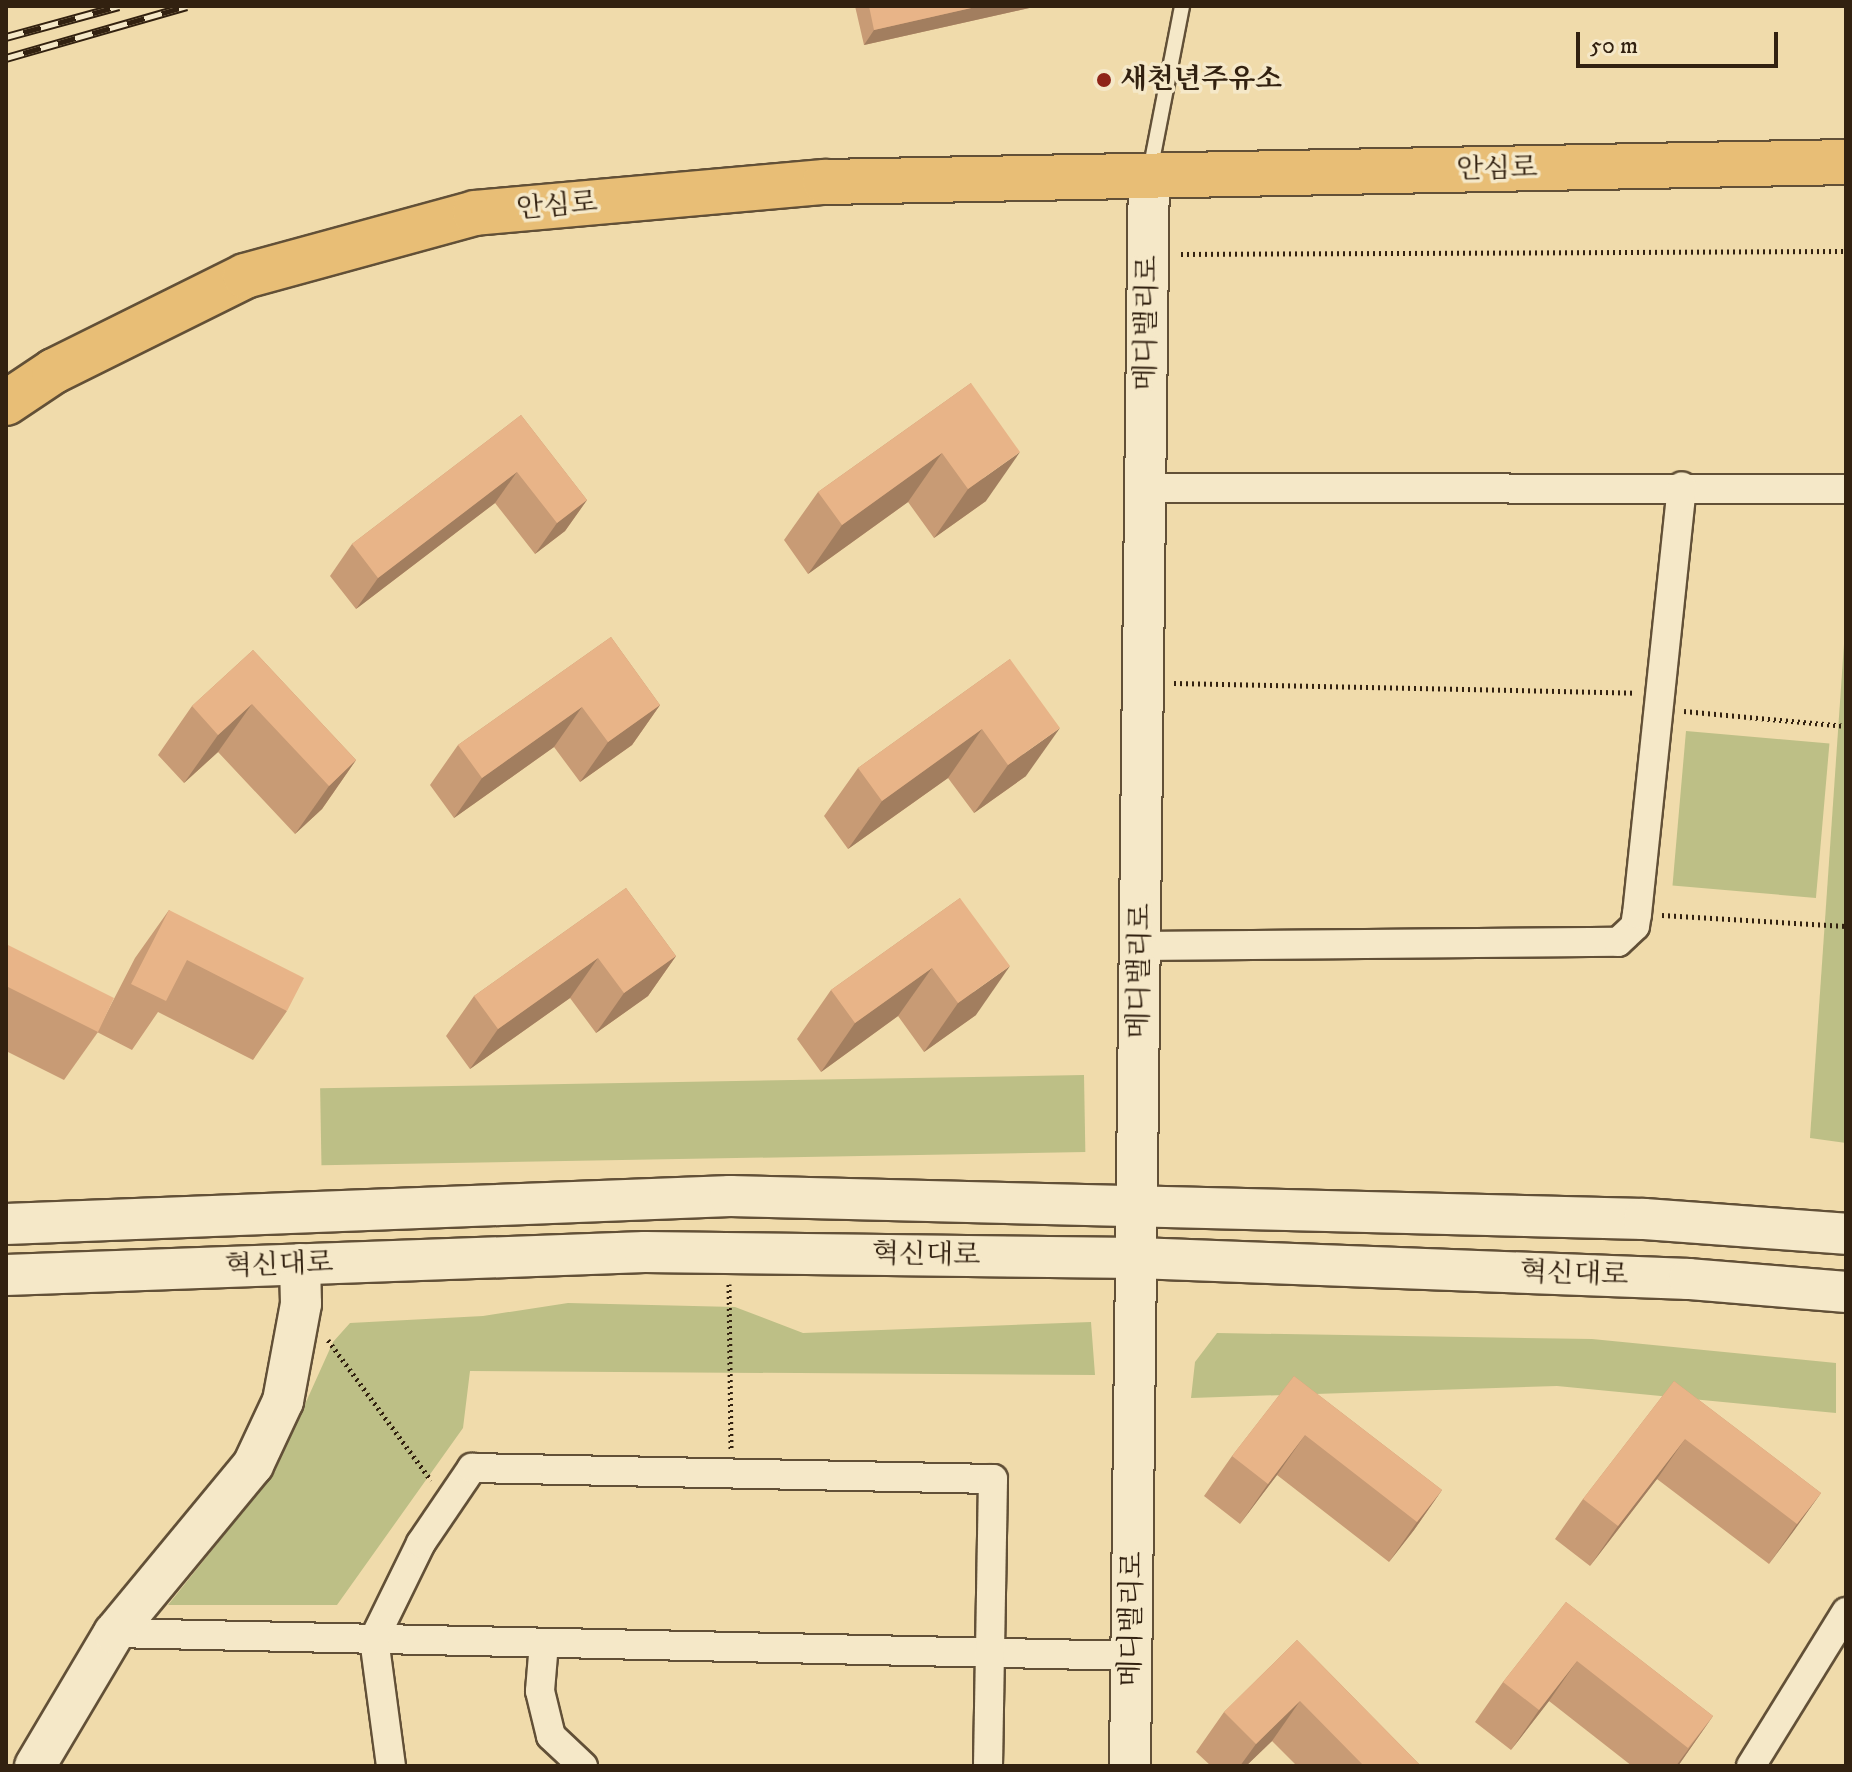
<!DOCTYPE html>
<html>
<head>
<meta charset="utf-8">
<style>
  body { margin:0 }
  #map { position:relative; width:1852px; height:1772px; overflow:hidden; background:#f0dbab; font-family:"IM FELL DW Pica","Noto Serif KR",serif }
  div>[style] { position:absolute }
  [style*='--x'] { left:calc(var(--x)*1px); top:calc(var(--y)*1px); width:calc(var(--w)*1px); rotate:calc(var(--a)*1deg) }
  .green>* { inset:0; background:#bdbf86; transform-origin:0 0 }
  .path>* { height:5px; margin-top:-2.5px; transform-origin:0; background:repeating-linear-gradient(90deg,#322110 0 2px,transparent 0 6px) }
  .roads { filter:drop-shadow(2px 0 #625037) drop-shadow(-2px 0 #625037) drop-shadow(0 2px #625037) drop-shadow(0 -2px #625037) }
  .lane>* { height:14px; margin:-7px; padding:0 7px; transform-origin:7px; border-radius:7px; background:#f5e8c8 }
  .street>* { height:28px; margin:-14px; padding:0 14px; transform-origin:14px; border-radius:14px; background:#f5e8c8 }
  .secondary>* { height:40px; margin:-20px; padding:0 20px; transform-origin:20px; border-radius:20px; background:#f5e8c8 }
  .primary>* { height:44px; margin:-22px; padding:0 22px; transform-origin:22px; border-radius:22px; background:#e8be76 }
  .rail>* { height:9px; margin-top:-4.5px; transform-origin:0; background:repeating-linear-gradient(90deg,#f5e8c8 0 18px,#322110 0 36px); box-sizing:border-box; border-block:2px solid #322110 }
  .wall>* { inset:0; background:#c89b75 }
  .shaded-wall>* { inset:0; background:#a27e5f }
  .building>* { inset:0; background:#e8b488 }
  .dots>* { width:22px; height:22px; translate:-50% -50%; box-sizing:border-box; border:4px solid #f5e8c8; border-radius:50% }
  span { translate:-50% -50%; white-space:nowrap; text-align:center; line-height:1.15; -webkit-text-stroke:7px #f5e8c8; paint-order:stroke }
  .poi-label { font-size:28px; color:#322110; font-weight:700 }
  .left { translate:0 -50%; text-align:left }
  .street-label { font-size:28px; color:#322110 }
  .frame { position:absolute; inset:0; border:8px solid #322110; pointer-events:none }
  .scale { position:absolute; left:1576px; top:32px; width:202px; height:36px; box-sizing:border-box; border:4px solid #322110; border-top:0; padding-left:10px; font-size:24px; line-height:28px; white-space:nowrap; color:#322110; -webkit-text-stroke:6px #f5e8c8; paint-order:stroke }
</style>
</head>
<body>
<div id="map">
  <div class="green">
    <i style="clip-path:polygon(1846px 615px,1846px 1143px,1810px 1138px)"></i>
    <i style="left:1686px;top:731px;width:144px;height:155px;rotate:5deg"></i>
    <i style="left:1084px;top:1075px;width:77px;height:764px;rotate:89deg"></i>
    <i style="clip-path:polygon(568px 1303px,735px 1307px,803px 1333px,1091px 1322px,1095px 1375px,470px 1371px,463px 1428px,337px 1605px,168px 1605px,274px 1473px,333px 1342px,350px 1323px,483px 1316px)"></i>
    <i style="clip-path:polygon(1217px 1333px,1592px 1339px,1836px 1363px,1836px 1413px,1557px 1386px,1191px 1398px,1195px 1362px)"></i>
  </div>
  <div class="path">
    <i style="--x:1181;--y:254;--w:665;--a:-0.26"></i>
    <i style="--x:1174;--y:683;--w:462;--a:1.2"></i>
    <i style="--x:1684;--y:711;--w:163;--a:5.3"></i>
    <i style="--x:1662;--y:915;--w:184;--a:3.4"></i>
    <i style="--x:729;--y:1284;--w:166;--a:89.3"></i>
    <i style="--x:328;--y:1340;--w:174;--a:53.7"></i>
  </div>
  <div class="roads">
    <div class="lane">
      <i style="--x:1150;--y:171;--w:168;--a:-79"></i>
    </div>
    <div class="street">
      <i style="--x:1145;--y:488;--w:701;--a:0.08"></i>
      <i style="--x:1140;--y:946;--w:478;--a:-0.5"></i>
      <i style="--x:1618;--y:942;--w:23;--a:-43"></i>
      <i style="--x:1635;--y:926;--w:12;--a:-81"></i>
      <i style="--x:1637;--y:914;--w:430;--a:-84"></i>
      <i style="--x:114;--y:1633;--w:1018;--a:1.29"></i>
      <i style="--x:544;--y:1643;--w:48;--a:94.8"></i>
      <i style="--x:540;--y:1691;--w:46;--a:76.3"></i>
      <i style="--x:551;--y:1736;--w:44;--a:43.2"></i>
      <i style="--x:391;--y:1766;--w:128;--a:-97.6"></i>
      <i style="--x:374;--y:1639;--w:107;--a:-63.9"></i>
      <i style="--x:421;--y:1543;--w:91;--a:-55.8"></i>
      <i style="--x:472;--y:1468;--w:521;--a:1.21"></i>
      <i style="--x:993;--y:1479;--w:287;--a:91"></i>
      <i style="--x:1751;--y:1766;--w:181;--a:-58.3"></i>
    </div>
    <div class="secondary">
      <i style="--x:6;--y:1224;--w:725;--a:-2.21"></i>
      <i style="--x:730;--y:1196;--w:914;--a:1.44"></i>
      <i style="--x:1644;--y:1219;--w:203;--a:4.2"></i>
      <i style="--x:6;--y:1275;--w:639;--a:-2.06"></i>
      <i style="--x:645;--y:1252;--w:492;--a:0.7"></i>
      <i style="--x:1137;--y:1258;--w:552;--a:2.18"></i>
      <i style="--x:1689;--y:1279;--w:158;--a:4.7"></i>
      <i style="--x:35;--y:1766;--w:155;--a:-59.3"></i>
      <i style="--x:114;--y:1633;--w:218;--a:-50.4"></i>
      <i style="--x:253;--y:1465;--w:71;--a:-64.9"></i>
      <i style="--x:283;--y:1401;--w:99;--a:-79.5"></i>
      <i style="--x:301;--y:1304;--w:40;--a:-91.4"></i>
      <i style="--x:1130;--y:1766;--w:1590;--a:-89.32"></i>
    </div>
    <div class="primary">
      <i style="--x:6;--y:403;--w:58;--a:-33.7"></i>
      <i style="--x:54;--y:371;--w:213;--a:-26.4"></i>
      <i style="--x:245;--y:276;--w:238;--a:-15.3"></i>
      <i style="--x:475;--y:213;--w:351;--a:-5.1"></i>
      <i style="--x:825;--y:182;--w:1021;--a:-1.12"></i>
    </div>
  </div>
  <div class="rail">
    <i style="--x:6;--y:37;--w:117;--a:-15.3"></i>
    <i style="--x:6;--y:58;--w:188;--a:-16"></i>
  </div>
  <div class="wall">
    <i style="clip-path:polygon(855px 6px,1038px 6px,864px 45px)"></i>
    <i style="clip-path:polygon(971px 383px,986px 501px,934px 538px,908px 502px,808px 574px,784px 540px,818px 492px)"></i>
    <i style="clip-path:polygon(521px 415px,587px 500px,565px 531px,535px 554px,495px 503px,356px 609px,330px 576px,352px 544px)"></i>
    <i style="clip-path:polygon(611px 637px,660px 705px,632px 745px,580px 782px,554px 747px,454px 818px,430px 785px,458px 745px)"></i>
    <i style="clip-path:polygon(253px 650px,356px 760px,322px 809px,295px 834px,218px 752px,184px 783px,158px 755px,192px 706px)"></i>
    <i style="clip-path:polygon(1010px 659px,1026px 776px,974px 813px,948px 778px,848px 849px,824px 816px,858px 768px)"></i>
    <i style="clip-path:polygon(626px 888px,676px 956px,648px 996px,596px 1033px,570px 998px,470px 1069px,446px 1036px,474px 996px)"></i>
    <i style="clip-path:polygon(960px 898px,976px 1015px,924px 1052px,898px 1016px,821px 1072px,797px 1039px,831px 990px)"></i>
    <i style="clip-path:polygon(169px 910px,287px 1011px,253px 1060px,158px 1012px,132px 1050px,97px 1032px,135px 958px)"></i>
    <i style="clip-path:polygon(6px 944px,98px 1032px,64px 1080px,6px 1051px)"></i>
    <i style="clip-path:polygon(1294px 1376px,1442px 1490px,1414px 1530px,1389px 1562px,1277px 1475px,1240px 1524px,1204px 1496px,1232px 1456px)"></i>
    <i style="clip-path:polygon(1674px 1381px,1821px 1493px,1769px 1564px,1657px 1479px,1590px 1566px,1555px 1539px,1583px 1499px)"></i>
    <i style="clip-path:polygon(1566px 1602px,1713px 1716px,1678px 1766px,1632px 1766px,1549px 1701px,1511px 1750px,1475px 1722px,1503px 1682px)"></i>
    <i style="clip-path:polygon(1297px 1640px,1421px 1766px,1297px 1766px,1272px 1741px,1246px 1766px,1211px 1766px,1196px 1752px,1224px 1712px)"></i>
  </div>
  <div class="shaded-wall">
    <i style="clip-path:polygon(980px 6px,1038px 6px,864px 45px,874px 30px)"></i>
    <i style="clip-path:polygon(1020px 452px,986px 501px,934px 538px,968px 489px)"></i>
    <i style="clip-path:polygon(942px 453px,908px 502px,808px 574px,842px 525px)"></i>
    <i style="clip-path:polygon(517px 472px,495px 503px,356px 609px,378px 578px)"></i>
    <i style="clip-path:polygon(587px 500px,565px 531px,535px 554px,557px 523px)"></i>
    <i style="clip-path:polygon(252px 704px,218px 752px,184px 783px,218px 735px)"></i>
    <i style="clip-path:polygon(660px 705px,632px 745px,580px 782px,608px 742px)"></i>
    <i style="clip-path:polygon(582px 707px,554px 747px,454px 818px,482px 778px)"></i>
    <i style="clip-path:polygon(1060px 728px,1026px 776px,974px 813px,1008px 765px)"></i>
    <i style="clip-path:polygon(982px 729px,948px 778px,848px 849px,882px 801px)"></i>
    <i style="clip-path:polygon(356px 760px,322px 809px,295px 834px,329px 786px)"></i>
    <i style="clip-path:polygon(676px 956px,648px 996px,596px 1033px,624px 993px)"></i>
    <i style="clip-path:polygon(598px 958px,570px 998px,470px 1069px,498px 1029px)"></i>
    <i style="clip-path:polygon(1010px 966px,976px 1015px,924px 1052px,958px 1003px)"></i>
    <i style="clip-path:polygon(932px 968px,898px 1016px,821px 1072px,855px 1023px)"></i>
    <i style="clip-path:polygon(1305px 1435px,1277px 1475px,1240px 1524px,1268px 1484px)"></i>
    <i style="clip-path:polygon(1685px 1439px,1657px 1479px,1590px 1566px,1618px 1526px)"></i>
    <i style="clip-path:polygon(1442px 1490px,1414px 1530px,1389px 1562px,1417px 1522px)"></i>
    <i style="clip-path:polygon(1821px 1493px,1793px 1532px,1769px 1564px,1797px 1524px)"></i>
    <i style="clip-path:polygon(1577px 1661px,1549px 1701px,1511px 1750px,1539px 1710px)"></i>
    <i style="clip-path:polygon(1300px 1701px,1272px 1741px,1246px 1766px,1240px 1766px,1256px 1744px)"></i>
    <i style="clip-path:polygon(1713px 1716px,1678px 1766px,1676px 1766px)"></i>
  </div>
  <div class="building">
    <i style="clip-path:polygon(869px 6px,980px 6px,874px 30px)"></i>
    <i style="clip-path:polygon(971px 383px,1020px 452px,968px 489px,942px 453px,842px 525px,818px 492px)"></i>
    <i style="clip-path:polygon(521px 415px,587px 500px,557px 523px,517px 472px,378px 578px,352px 544px)"></i>
    <i style="clip-path:polygon(611px 637px,660px 705px,608px 742px,582px 707px,482px 778px,458px 745px)"></i>
    <i style="clip-path:polygon(253px 650px,356px 760px,329px 786px,252px 704px,218px 735px,192px 706px)"></i>
    <i style="clip-path:polygon(1010px 659px,1060px 728px,1008px 765px,982px 729px,882px 801px,858px 768px)"></i>
    <i style="clip-path:polygon(626px 888px,676px 956px,624px 993px,598px 958px,498px 1029px,474px 996px)"></i>
    <i style="clip-path:polygon(960px 898px,1010px 966px,958px 1003px,932px 968px,855px 1023px,831px 990px)"></i>
    <i style="clip-path:polygon(169px 910px,304px 978px,287px 1011px,187px 960px,166px 1001px,131px 984px)"></i>
    <i style="clip-path:polygon(6px 944px,114px 998px,98px 1032px,6px 986px)"></i>
    <i style="clip-path:polygon(1294px 1376px,1442px 1490px,1417px 1522px,1305px 1435px,1268px 1484px,1232px 1456px)"></i>
    <i style="clip-path:polygon(1674px 1381px,1821px 1493px,1797px 1524px,1685px 1439px,1618px 1526px,1583px 1499px)"></i>
    <i style="clip-path:polygon(1566px 1602px,1713px 1716px,1688px 1748px,1577px 1661px,1539px 1710px,1503px 1682px)"></i>
    <i style="clip-path:polygon(1297px 1640px,1421px 1766px,1364px 1766px,1300px 1701px,1256px 1744px,1224px 1712px)"></i>
  </div>
  <div class="dots">
    <i style="left:1104px;top:80px;background:#8f2418"></i>
  </div>
  <div class="poi-label">
    <span class="left" style="left:1120px;top:80px">새천년주유소</span>
  </div>
  <div class="street-label">
    <span style="left:1497px;top:169px;rotate:-1deg">안심로</span>
    <span style="left:557px;top:206px;rotate:-5deg">안심로</span>
    <span style="left:1147px;top:323px;rotate:-89deg">메디밸리로</span>
    <span style="left:1140px;top:971px;rotate:-89deg">메디밸리로</span>
    <span style="left:926px;top:1255px;rotate:1deg">혁신대로</span>
    <span style="left:279px;top:1265px;rotate:-2deg">혁신대로</span>
    <span style="left:1574px;top:1274px;rotate:2deg">혁신대로</span>
    <span style="left:1132px;top:1619px;rotate:-89deg">메디밸리로</span>
  </div>
  <div class="frame"></div>
  <div class="scale">50 m</div>
</div>
</body>
</html>
